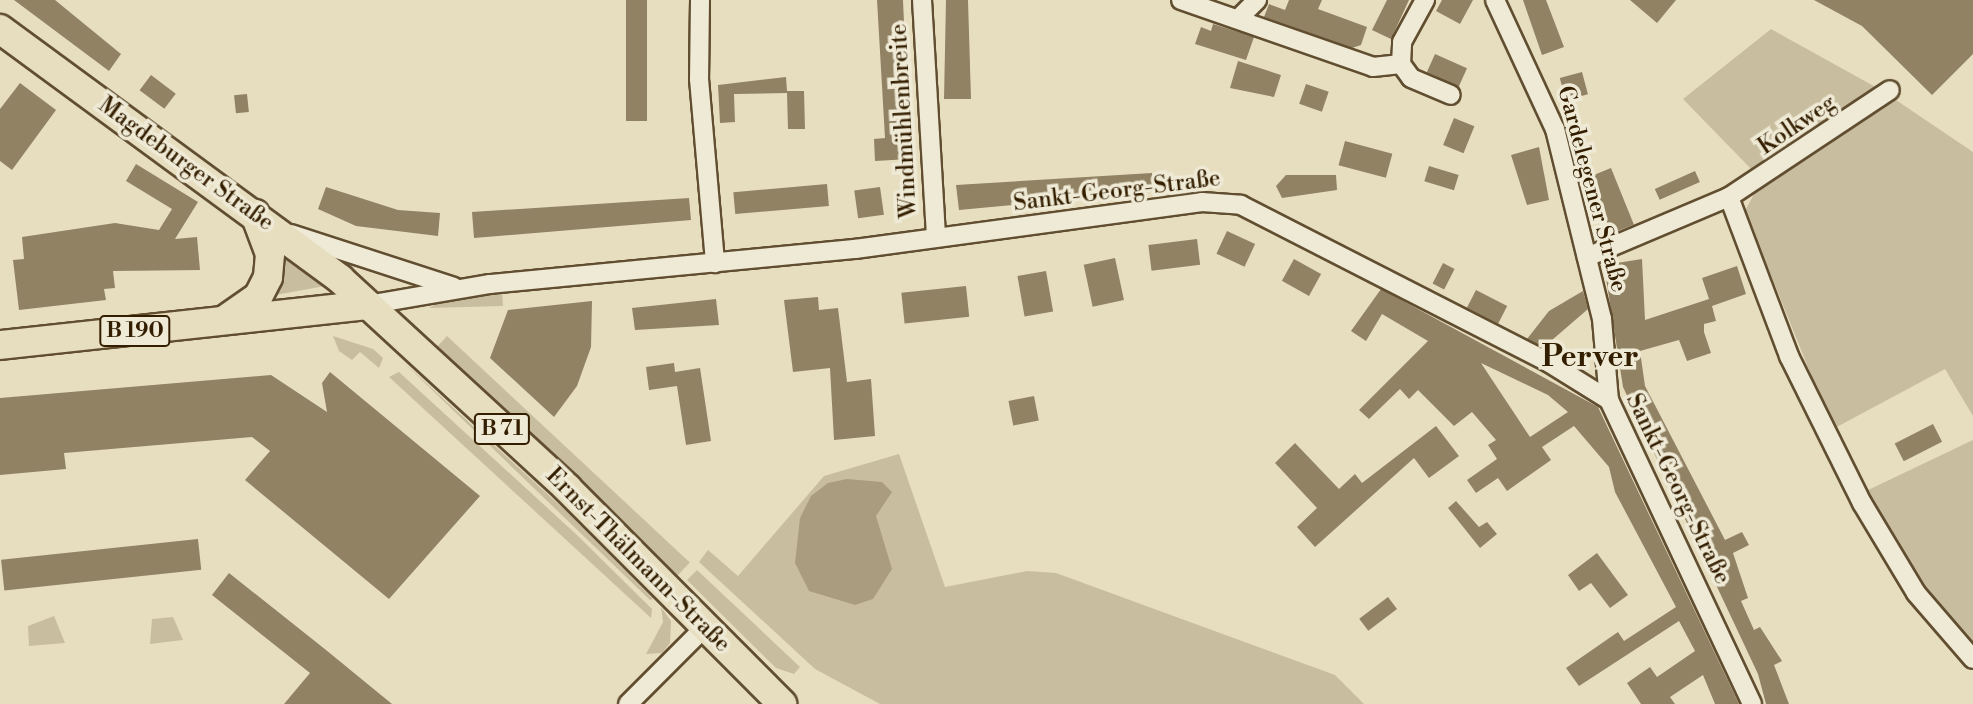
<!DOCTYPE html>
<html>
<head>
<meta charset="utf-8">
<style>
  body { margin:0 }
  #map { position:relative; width:1973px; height:704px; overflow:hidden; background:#e7dec0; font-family:"Libre Bodoni",serif }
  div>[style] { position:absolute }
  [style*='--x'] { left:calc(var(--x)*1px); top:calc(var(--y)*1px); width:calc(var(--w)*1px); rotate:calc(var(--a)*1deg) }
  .green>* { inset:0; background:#c9bd9f; transform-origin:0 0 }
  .water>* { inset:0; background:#aa9d7f }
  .building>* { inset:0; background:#918264; transform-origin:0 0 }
  .roads { filter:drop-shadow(2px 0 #614e30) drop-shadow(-2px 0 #614e30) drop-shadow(0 2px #614e30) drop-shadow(0 -2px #614e30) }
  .minor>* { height:18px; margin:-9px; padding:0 9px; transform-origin:9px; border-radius:9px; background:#efead6 }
  .primary>* { height:28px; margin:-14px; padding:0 14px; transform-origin:14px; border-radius:14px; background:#e7dec0 }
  span { translate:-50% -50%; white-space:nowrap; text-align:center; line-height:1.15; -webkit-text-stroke:7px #efead6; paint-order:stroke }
  .shield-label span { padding:2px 5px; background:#efead6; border:2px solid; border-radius:5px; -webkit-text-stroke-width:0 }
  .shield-label { font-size:21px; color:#341e00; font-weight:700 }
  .street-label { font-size:23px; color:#341e00 }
  .district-label { font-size:30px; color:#341e00; font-weight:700 }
</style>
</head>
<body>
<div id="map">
  <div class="green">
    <i style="clip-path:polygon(1771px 29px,1881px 90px,1757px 175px,1683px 99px)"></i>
    <i style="clip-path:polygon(1893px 98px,1973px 152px,1973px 416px,1945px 369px,1833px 429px,1745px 211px,1754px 194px)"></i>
    <i style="clip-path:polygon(277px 249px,325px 286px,265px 297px)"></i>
    <i style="clip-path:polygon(502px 290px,503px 306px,429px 308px,446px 299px)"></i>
    <i style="clip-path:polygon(333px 336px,373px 349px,383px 358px,379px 368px,360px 352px,352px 360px,339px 351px)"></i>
    <i style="left:447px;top:336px;width:332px;height:20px;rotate:43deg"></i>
    <i style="clip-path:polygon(401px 360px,566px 511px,653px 599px,650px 600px)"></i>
    <i style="clip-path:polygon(399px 372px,577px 535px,652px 609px,651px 618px,389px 377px)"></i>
    <i style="clip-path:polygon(1973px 440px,1973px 648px,1921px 590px,1866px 491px)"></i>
    <i style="clip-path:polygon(899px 454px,945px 587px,1027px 571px,1056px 573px,1335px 675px,1364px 704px,880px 704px,815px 669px,699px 562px,708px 550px,738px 576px,824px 476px)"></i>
    <i style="clip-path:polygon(697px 570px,800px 667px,794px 674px,776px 668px,687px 580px)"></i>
    <i style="clip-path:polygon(661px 607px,671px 621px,670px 643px,662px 653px,646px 654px,663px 622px)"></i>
    <i style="clip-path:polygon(54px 616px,65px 643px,29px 646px,28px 626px)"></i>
    <i style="clip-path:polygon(173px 617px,183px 640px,150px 644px,152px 619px)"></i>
  </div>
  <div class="water">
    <i style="clip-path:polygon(847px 479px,882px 482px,892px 492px,876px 516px,892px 569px,873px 599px,855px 605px,809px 591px,795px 563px,800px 518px,811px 496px,828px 483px)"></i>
  </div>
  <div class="building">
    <i style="clip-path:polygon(14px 0,55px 0,121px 54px,109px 71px)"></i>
    <i style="left:647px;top:0;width:121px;height:21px;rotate:90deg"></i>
    <i style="clip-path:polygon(877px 0,903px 0,910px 159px,875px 161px,874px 139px,885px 138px)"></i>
    <i style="clip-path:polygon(946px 0,968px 0,971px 99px,944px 99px)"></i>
    <i style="clip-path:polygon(1289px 0,1322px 0,1318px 9px,1367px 27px,1361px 45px,1352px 48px,1264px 17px,1269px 4px,1285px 10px)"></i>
    <i style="clip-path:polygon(1387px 0,1409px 0,1391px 39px,1372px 30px)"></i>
    <i style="clip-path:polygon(1442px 0,1473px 0,1460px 24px,1436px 11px)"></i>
    <i style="clip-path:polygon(1523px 0,1546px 0,1564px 47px,1542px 55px)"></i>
    <i style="clip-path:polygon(1630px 0,1676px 0,1657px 23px)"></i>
    <i style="clip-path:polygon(1814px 0,1973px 0,1973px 54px,1932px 95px,1862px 26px)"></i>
    <i style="clip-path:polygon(1213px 24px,1254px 37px,1246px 60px,1195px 44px,1201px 27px,1211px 31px)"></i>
    <i style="left:1435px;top:54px;width:35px;height:20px;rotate:24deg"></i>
    <i style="clip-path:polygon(1238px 61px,1281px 75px,1274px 97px,1230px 88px)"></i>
    <i style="left:1582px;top:72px;width:23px;height:23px;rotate:75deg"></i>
    <i style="left:151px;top:75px;width:31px;height:19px;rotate:37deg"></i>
    <i style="clip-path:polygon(786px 77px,787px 91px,804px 91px,805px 129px,788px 129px,787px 93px,734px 94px,735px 122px,720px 123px,718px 85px)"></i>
    <i style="clip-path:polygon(20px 83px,56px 110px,12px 170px,0 161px,0 109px)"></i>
    <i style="left:1306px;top:84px;width:24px;height:21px;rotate:19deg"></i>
    <i style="left:247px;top:94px;width:18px;height:13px;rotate:84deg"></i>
    <i style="left:1454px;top:118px;width:22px;height:29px;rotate:22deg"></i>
    <i style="left:1345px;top:141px;width:49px;height:25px;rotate:15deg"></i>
    <i style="clip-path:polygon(1539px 147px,1549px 200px,1527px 205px,1511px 155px)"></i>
    <i style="clip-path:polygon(136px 164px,198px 202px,175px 239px,197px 237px,200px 270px,113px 271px,115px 288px,104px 289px,106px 300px,19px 310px,13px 260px,24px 259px,22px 237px,115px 223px,159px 230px,172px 209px,126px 181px)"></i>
    <i style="left:1429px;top:166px;width:31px;height:16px;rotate:17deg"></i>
    <i style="left:1611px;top:168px;width:61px;height:24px;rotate:68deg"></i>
    <i style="left:1695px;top:171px;width:12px;height:44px;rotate:66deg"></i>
    <i style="clip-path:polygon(1152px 173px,1152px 192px,959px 210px,956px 185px)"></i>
    <i style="clip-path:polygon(1286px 175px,1336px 175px,1337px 190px,1282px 198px,1276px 186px)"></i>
    <i style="left:827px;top:184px;width:22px;height:94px;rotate:85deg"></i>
    <i style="clip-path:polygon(326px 187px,398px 210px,440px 213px,438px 236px,356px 226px,318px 209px)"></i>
    <i style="left:880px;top:187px;width:28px;height:26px;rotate:82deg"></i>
    <i style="clip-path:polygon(689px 198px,691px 220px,474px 238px,472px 212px)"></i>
    <i style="left:1227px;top:231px;width:31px;height:25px;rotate:25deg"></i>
    <i style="left:1197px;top:239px;width:26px;height:49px;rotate:83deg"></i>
    <i style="left:1115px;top:258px;width:43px;height:32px;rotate:78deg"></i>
    <i style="left:1294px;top:259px;width:31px;height:25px;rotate:29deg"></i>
    <i style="clip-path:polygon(1642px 259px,1645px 320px,1709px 299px,1702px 278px,1737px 266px,1746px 294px,1712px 306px,1716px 321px,1704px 324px,1704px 332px,1711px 353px,1687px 361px,1679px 340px,1640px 351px,1645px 386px,1725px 540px,1742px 532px,1749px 545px,1733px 553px,1748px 598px,1741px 601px,1754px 630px,1760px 627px,1782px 661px,1774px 665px,1789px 704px,1766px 704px,1758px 674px,1623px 387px,1604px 265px)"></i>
    <i style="left:1443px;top:263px;width:13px;height:23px;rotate:27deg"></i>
    <i style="left:1046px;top:271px;width:41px;height:29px;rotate:80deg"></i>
    <i style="left:966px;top:286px;width:31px;height:65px;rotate:84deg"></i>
    <i style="clip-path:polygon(evenodd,1381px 289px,1598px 407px,1739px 704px,1715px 704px,1703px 675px,1670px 697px,1675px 704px,1641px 704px,1627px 683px,1650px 667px,1657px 677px,1695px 651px,1679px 621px,1579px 686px,1566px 668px,1618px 632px,1624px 641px,1676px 607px,1615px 492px,1609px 467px,1574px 426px,1542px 447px,1551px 460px,1507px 491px,1498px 478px,1476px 493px,1467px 480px,1497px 459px,1488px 445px,1496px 440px,1472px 412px,1454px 426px,1418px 390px,1409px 399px,1400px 389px,1369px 419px,1359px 410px,1428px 341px,1382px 314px,1366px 341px,1351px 331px,1381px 289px,1481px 363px,1548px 395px,1568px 412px,1530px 437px,1481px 363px)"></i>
    <i style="left:1476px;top:290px;width:35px;height:20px;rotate:27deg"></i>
    <i style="clip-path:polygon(1583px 291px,1588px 309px,1544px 347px,1527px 339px,1549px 311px)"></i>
    <i style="clip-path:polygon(818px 297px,819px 310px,838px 308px,847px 382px,871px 379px,875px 436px,834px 440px,830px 368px,793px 372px,784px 300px)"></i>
    <i style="clip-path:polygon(716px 299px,719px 325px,635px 330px,632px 308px)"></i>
    <i style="clip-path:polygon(592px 301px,591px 347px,577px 386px,554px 417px,490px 358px,508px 310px)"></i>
    <i style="clip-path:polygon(674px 363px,675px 372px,700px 368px,711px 441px,686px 445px,677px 386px,649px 390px,646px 367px)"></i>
    <i style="clip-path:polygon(330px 372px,480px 496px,389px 599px,245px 480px,270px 451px,252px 437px,64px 453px,66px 469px,0 475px,0 398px,271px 375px,327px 412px,322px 383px)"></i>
    <i style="left:1034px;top:396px;width:25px;height:26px;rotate:79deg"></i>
    <i style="left:1933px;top:424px;width:20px;height:43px;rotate:63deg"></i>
    <i style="clip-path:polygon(1436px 426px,1459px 456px,1429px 478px,1414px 458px,1315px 547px,1297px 527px,1317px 508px,1275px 463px,1295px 443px,1339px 489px,1355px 474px,1362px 483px)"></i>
    <i style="clip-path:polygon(1456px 501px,1479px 527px,1487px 522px,1497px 534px,1480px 548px,1448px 508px)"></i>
    <i style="left:198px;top:539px;width:31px;height:198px;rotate:84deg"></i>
    <i style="clip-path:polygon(1597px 553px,1628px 595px,1610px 608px,1591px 583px,1579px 591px,1568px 575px)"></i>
    <i style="clip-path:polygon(229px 573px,326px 650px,392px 704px,284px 704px,310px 673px,212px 595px)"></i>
    <i style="left:1388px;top:597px;width:15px;height:36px;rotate:53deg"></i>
  </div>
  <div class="roads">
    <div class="minor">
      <i style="--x:700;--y:0;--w:79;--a:90.7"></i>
      <i style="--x:699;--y:79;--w:185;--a:85"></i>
      <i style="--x:922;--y:0;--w:238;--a:86.6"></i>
      <i style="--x:1181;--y:0;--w:203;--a:19.2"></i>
      <i style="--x:1373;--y:67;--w:28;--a:-6"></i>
      <i style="--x:1401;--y:64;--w:17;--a:54"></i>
      <i style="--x:1411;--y:78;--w:43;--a:23"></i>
      <i style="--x:1495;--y:0;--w:142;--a:65.1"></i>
      <i style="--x:1555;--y:129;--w:196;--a:76.1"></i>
      <i style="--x:1602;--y:319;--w:81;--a:85.1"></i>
      <i style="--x:1238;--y:19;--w:27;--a:-45"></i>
      <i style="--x:1401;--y:64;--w:22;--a:-87"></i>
      <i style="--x:1402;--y:42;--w:48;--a:-61.3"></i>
      <i style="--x:1729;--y:197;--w:170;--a:69.3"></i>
      <i style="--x:1789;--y:356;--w:164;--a:63.6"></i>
      <i style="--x:1862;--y:503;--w:105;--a:59"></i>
      <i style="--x:1916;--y:593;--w:87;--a:49.2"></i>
      <i style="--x:291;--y:234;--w:171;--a:18"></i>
      <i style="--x:1587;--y:257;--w:154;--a:-22.9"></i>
      <i style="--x:1729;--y:197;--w:193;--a:-33.6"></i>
      <i style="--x:367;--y:305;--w:125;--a:-9.7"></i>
      <i style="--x:490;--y:284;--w:367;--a:-5.5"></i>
      <i style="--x:855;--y:249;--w:350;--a:-7.7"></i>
      <i style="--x:1202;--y:202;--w:39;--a:4"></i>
      <i style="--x:1241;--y:205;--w:345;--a:27.1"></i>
      <i style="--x:1548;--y:362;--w:72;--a:31.9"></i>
      <i style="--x:1609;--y:400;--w:336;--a:64.8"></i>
      <i style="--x:628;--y:704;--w:110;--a:-45"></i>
    </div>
    <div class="primary">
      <i style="--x:0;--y:29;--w:422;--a:36.3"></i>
      <i style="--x:340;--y:279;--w:309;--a:42.6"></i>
      <i style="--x:567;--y:488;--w:305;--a:45.1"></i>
      <i style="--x:226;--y:319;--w:39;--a:-35"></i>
      <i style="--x:258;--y:297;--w:22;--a:-63"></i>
      <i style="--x:268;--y:277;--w:23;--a:-85"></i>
      <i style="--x:270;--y:254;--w:43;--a:-110.6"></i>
      <i style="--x:0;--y:345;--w:369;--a:-6.2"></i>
    </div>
  </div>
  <div class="shield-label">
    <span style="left:135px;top:331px">B 190</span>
    <span style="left:502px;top:429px">B 71</span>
  </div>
  <div class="street-label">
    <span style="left:904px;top:121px;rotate:-93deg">Windmühlenbreite</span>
    <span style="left:1797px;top:125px;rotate:-34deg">Kolkweg</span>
    <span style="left:186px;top:164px;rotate:36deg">Magdeburger Straße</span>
    <span style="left:1592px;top:189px;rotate:75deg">Gardelegener Straße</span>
    <span style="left:1117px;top:191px;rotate:-7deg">Sankt-Georg-Straße</span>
    <span style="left:1678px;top:489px;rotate:64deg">Sankt-Georg-Straße</span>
    <span style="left:638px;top:560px;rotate:45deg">Ernst-Thälmann-Straße</span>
  </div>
  <div class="district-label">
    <span style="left:1590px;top:357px">Perver</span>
  </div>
</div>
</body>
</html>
